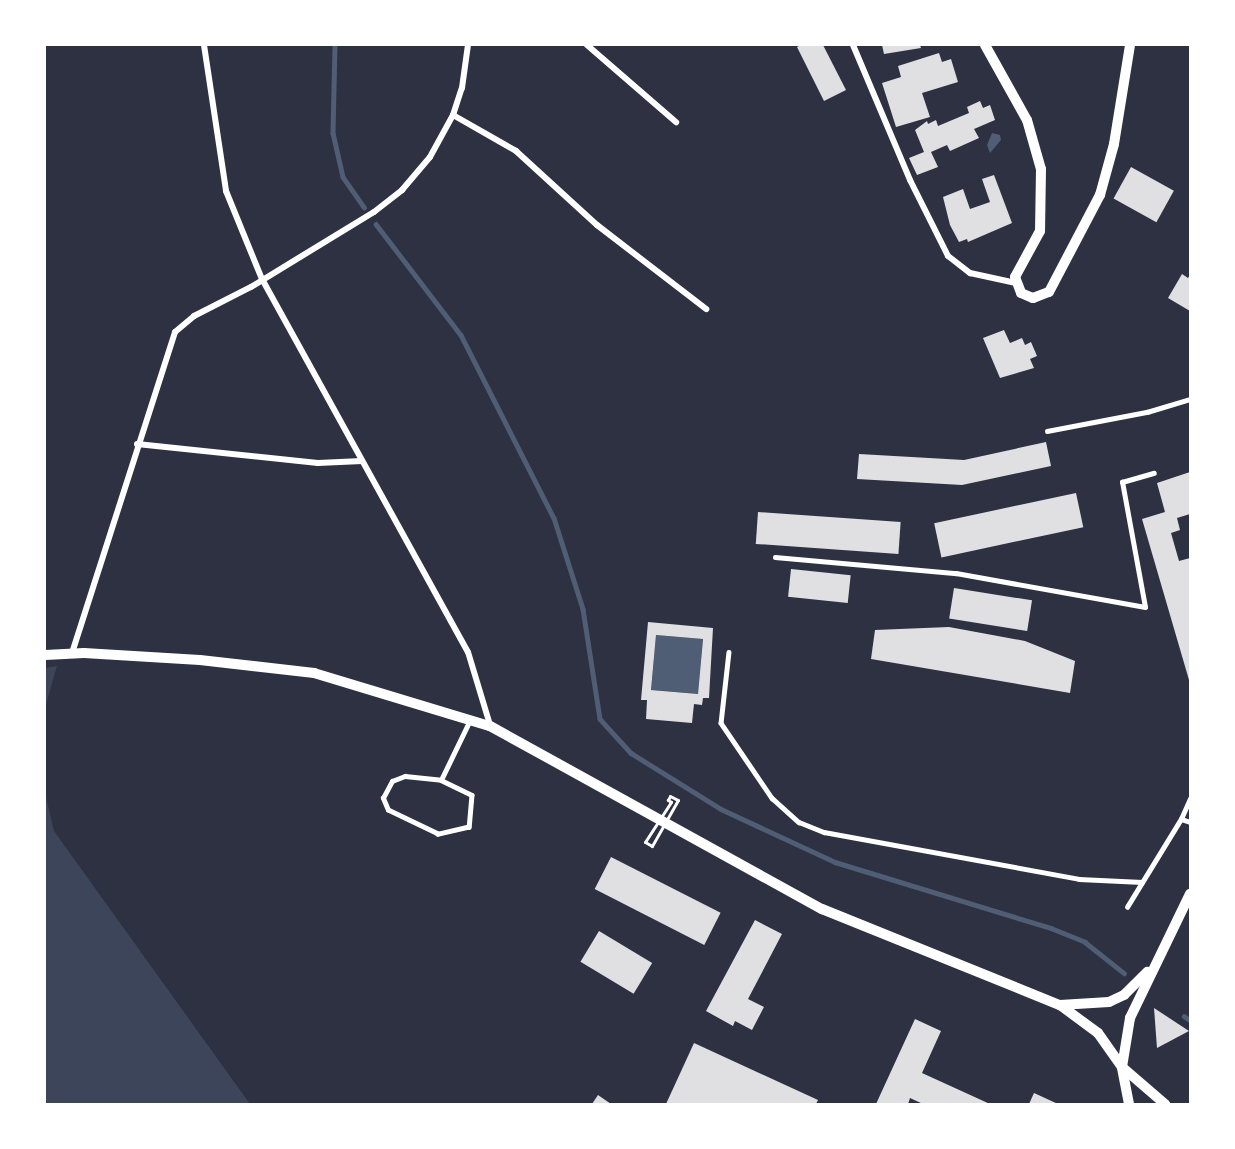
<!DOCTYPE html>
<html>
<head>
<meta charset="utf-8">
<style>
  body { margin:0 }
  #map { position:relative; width:1235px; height:1149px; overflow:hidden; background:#2d3142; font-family:"IBM Plex Sans",sans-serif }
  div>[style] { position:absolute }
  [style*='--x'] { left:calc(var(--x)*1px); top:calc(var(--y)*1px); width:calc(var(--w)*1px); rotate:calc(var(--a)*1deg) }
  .green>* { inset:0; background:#3c4559 }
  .water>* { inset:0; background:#4f5d75; transform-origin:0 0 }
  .stream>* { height:4.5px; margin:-2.25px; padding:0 2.25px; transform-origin:2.25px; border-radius:2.25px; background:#4f5d75 }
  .building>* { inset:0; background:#e0e0e3; transform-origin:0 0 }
  .path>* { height:3px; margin:-1.5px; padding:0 1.5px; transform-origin:1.5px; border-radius:1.5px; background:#fff }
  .service>* { height:4.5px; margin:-2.25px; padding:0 2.25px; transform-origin:2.25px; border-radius:2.25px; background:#fff }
  .minor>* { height:6px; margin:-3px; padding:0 3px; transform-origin:3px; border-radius:3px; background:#fff }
  .tertiary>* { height:10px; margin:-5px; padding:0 5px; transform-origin:5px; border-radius:5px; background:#fff }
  span { translate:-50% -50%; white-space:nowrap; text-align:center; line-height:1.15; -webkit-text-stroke:4.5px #fff; paint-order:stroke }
  .frame { position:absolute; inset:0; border:46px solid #fff; pointer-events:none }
</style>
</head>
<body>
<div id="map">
  <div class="green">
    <i style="clip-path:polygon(57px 666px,45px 708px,45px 668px)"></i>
    <i style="clip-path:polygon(45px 793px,54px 831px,250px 1104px,45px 1104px)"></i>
  </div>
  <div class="water">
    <i style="clip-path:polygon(992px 133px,1000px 135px,1001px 140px,990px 153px,987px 145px)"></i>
    <i style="left:656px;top:635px;width:47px;height:55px;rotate:5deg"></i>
  </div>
  <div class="stream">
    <i style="--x:335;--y:45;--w:88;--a:91.3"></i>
    <i style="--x:333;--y:133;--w:45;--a:77.2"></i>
    <i style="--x:343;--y:177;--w:37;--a:55"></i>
    <i style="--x:376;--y:224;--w:140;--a:52.6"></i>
    <i style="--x:461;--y:335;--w:205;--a:63.1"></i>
    <i style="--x:554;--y:518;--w:96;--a:72.3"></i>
    <i style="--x:583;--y:609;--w:111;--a:81.2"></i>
    <i style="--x:600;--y:719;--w:46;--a:47.6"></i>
    <i style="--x:631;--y:753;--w:106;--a:31.9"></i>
    <i style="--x:721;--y:809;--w:126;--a:24.9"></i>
    <i style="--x:835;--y:862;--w:226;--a:17"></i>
    <i style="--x:1051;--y:928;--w:37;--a:22"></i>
    <i style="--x:1085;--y:942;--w:50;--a:38.5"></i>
    <i style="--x:1184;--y:1016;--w:7;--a:34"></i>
  </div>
  <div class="building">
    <i style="clip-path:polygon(801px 45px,823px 45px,846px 90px,824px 101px,797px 47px)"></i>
    <i style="clip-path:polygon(882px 45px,920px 45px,921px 48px,884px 54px)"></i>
    <i style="clip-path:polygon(939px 53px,942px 62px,951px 59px,958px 82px,922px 93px,930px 117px,896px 127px,882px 83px,901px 77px,898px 66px)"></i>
    <i style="clip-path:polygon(980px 101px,983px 108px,990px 105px,995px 120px,974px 129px,979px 138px,950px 151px,947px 145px,931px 152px,938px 167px,917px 175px,909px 158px,924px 152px,915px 130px,927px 121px,928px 124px,936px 120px,938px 126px,969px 113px,967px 107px)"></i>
    <i style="left:1131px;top:167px;width:49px;height:36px;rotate:29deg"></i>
    <i style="clip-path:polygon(994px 175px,1012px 223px,968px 242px,967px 239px,959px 242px,950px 225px,943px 197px,963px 189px,970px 209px,990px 202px,982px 179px)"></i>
    <i style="clip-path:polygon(1182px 274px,1188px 278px,1190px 275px,1190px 311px,1168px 298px)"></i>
    <i style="clip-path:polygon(1004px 330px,1010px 343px,1022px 338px,1025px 345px,1031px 342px,1037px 356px,1030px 359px,1034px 368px,1000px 378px,983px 338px)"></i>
    <i style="clip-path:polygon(1046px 442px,1051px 466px,962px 485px,857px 479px,859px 454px,964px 460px)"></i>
    <i style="clip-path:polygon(1190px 472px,1190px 514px,1177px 518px,1180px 530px,1171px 533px,1179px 561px,1190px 558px,1189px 680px,1142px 519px,1165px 512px,1157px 483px)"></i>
    <i style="left:1076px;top:493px;width:35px;height:145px;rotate:78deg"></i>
    <i style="left:758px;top:512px;width:143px;height:32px;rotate:4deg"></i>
    <i style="left:791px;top:569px;width:60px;height:28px;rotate:6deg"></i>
    <i style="left:954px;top:588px;width:79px;height:31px;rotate:9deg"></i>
    <i style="clip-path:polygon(evenodd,648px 622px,713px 628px,709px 698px,703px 698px,702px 705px,694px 704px,692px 723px,646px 719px,647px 700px,641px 700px,648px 622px,656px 635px,703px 639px,698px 694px,651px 690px,656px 635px)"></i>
    <i style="clip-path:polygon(949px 627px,1025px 641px,1075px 661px,1070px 693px,871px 659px,875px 630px)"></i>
    <i style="left:611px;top:857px;width:123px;height:36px;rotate:27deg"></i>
    <i style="clip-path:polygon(755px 920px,782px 934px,748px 999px,764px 1007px,752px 1030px,735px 1021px,733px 1026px,706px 1011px)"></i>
    <i style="left:599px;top:931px;width:62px;height:36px;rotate:31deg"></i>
    <i style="clip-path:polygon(1154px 1008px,1189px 1031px,1157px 1048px)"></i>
    <i style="clip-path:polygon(915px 1019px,941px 1031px,922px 1073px,990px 1104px,923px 1104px,910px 1098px,908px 1104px,876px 1104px)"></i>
    <i style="clip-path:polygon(694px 1043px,818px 1100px,816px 1104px,666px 1104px)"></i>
    <i style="clip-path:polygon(1034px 1093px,1058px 1104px,1029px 1104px)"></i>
    <i style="clip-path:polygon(598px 1095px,611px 1104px,592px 1104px)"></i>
  </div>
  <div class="path">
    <i style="--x:670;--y:796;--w:9;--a:27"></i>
    <i style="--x:678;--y:800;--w:53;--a:119.5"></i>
    <i style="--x:652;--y:846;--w:8;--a:-150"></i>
    <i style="--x:645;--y:842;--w:48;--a:-57"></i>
    <i style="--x:671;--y:802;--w:4;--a:-146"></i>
    <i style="--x:668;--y:800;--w:4;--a:-63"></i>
  </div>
  <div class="service">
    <i style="--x:1047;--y:431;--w:102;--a:-10.8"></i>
    <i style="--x:1147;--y:412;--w:45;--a:-16.8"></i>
    <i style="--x:775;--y:557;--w:182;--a:5.1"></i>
    <i style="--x:956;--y:573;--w:192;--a:10.2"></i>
    <i style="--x:1145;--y:607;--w:127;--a:-100.4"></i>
    <i style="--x:1122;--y:482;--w:33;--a:-16"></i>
    <i style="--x:729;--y:652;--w:71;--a:96.4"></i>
    <i style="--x:721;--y:723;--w:91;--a:55.8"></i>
    <i style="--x:772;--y:798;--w:36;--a:42"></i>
    <i style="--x:799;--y:822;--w:27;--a:22"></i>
    <i style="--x:824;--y:832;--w:259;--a:10.4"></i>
    <i style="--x:1079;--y:879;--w:63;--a:2.7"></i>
    <i style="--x:405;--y:776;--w:36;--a:6"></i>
    <i style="--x:441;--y:780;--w:34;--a:26"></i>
    <i style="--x:472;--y:795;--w:32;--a:95"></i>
    <i style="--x:469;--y:827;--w:32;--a:167"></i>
    <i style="--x:438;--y:834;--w:55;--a:-154.4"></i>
    <i style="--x:388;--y:810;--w:13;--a:-113"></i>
    <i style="--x:383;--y:798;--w:19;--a:-62"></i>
    <i style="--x:392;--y:781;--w:14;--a:-21"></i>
    <i style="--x:441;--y:780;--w:67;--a:-64.2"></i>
    <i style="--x:1181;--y:819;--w:22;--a:-66"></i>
    <i style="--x:1127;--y:907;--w:103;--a:-58.5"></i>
    <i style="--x:1181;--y:819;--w:9;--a:18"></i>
  </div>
  <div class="minor">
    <i style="--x:204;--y:45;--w:148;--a:81.4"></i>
    <i style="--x:226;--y:191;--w:95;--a:67.8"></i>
    <i style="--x:262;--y:279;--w:426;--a:61.1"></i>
    <i style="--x:468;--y:652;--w:76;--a:73.2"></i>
    <i style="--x:587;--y:45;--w:118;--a:40.9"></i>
    <i style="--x:853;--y:45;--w:147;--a:67.1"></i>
    <i style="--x:910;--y:180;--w:85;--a:63.4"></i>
    <i style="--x:948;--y:256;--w:28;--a:38"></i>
    <i style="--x:970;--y:273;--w:47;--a:12.3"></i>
    <i style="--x:453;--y:115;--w:73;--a:29.7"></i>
    <i style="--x:516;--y:151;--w:110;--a:42.4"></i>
    <i style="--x:597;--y:225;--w:138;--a:37.6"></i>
    <i style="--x:137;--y:444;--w:182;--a:6"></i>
    <i style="--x:318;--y:463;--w:44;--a:-2.6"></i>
    <i style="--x:72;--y:653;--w:337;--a:-72.2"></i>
    <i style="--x:175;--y:332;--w:25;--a:-40"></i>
    <i style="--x:194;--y:316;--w:64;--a:-27"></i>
    <i style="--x:251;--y:287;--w:144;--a:-31.4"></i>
    <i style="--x:374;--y:212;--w:36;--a:-38"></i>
    <i style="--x:402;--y:190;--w:43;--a:-49.7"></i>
    <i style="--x:430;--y:157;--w:48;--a:-61.3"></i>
    <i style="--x:453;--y:115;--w:28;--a:-72"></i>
    <i style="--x:462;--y:88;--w:43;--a:-82.1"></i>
  </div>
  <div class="tertiary">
    <i style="--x:985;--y:45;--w:86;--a:60.8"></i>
    <i style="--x:1027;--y:120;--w:51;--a:74.1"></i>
    <i style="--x:1041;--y:169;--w:62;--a:90.9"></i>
    <i style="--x:1040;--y:231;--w:52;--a:118.5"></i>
    <i style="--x:1015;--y:277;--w:17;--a:69"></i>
    <i style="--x:1021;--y:293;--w:13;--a:23"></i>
    <i style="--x:1033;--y:298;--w:17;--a:-21"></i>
    <i style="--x:1049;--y:292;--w:110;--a:-62.3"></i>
    <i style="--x:1100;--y:195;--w:53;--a:-74.6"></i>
    <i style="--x:1114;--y:144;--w:100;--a:-80.8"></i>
    <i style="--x:45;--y:655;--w:39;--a:-3"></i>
    <i style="--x:84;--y:653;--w:116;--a:3.5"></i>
    <i style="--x:200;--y:660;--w:115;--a:6.5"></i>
    <i style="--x:314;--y:673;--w:184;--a:16.8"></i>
    <i style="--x:490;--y:726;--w:379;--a:28.9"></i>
    <i style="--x:822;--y:909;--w:257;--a:22"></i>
    <i style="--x:1060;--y:1005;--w:47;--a:36.4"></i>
    <i style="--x:1098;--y:1033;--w:42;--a:54.8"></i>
    <i style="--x:1122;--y:1067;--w:57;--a:40.7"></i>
    <i style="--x:1060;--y:1005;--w:49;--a:-3.5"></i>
    <i style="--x:1109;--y:1002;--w:17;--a:-25"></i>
    <i style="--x:1124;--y:995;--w:33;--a:-45"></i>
    <i style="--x:1129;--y:1104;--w:38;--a:-101"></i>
    <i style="--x:1122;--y:1067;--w:50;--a:-80.7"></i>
    <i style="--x:1130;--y:1018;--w:138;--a:-64.2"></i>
  </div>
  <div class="frame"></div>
</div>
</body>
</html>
